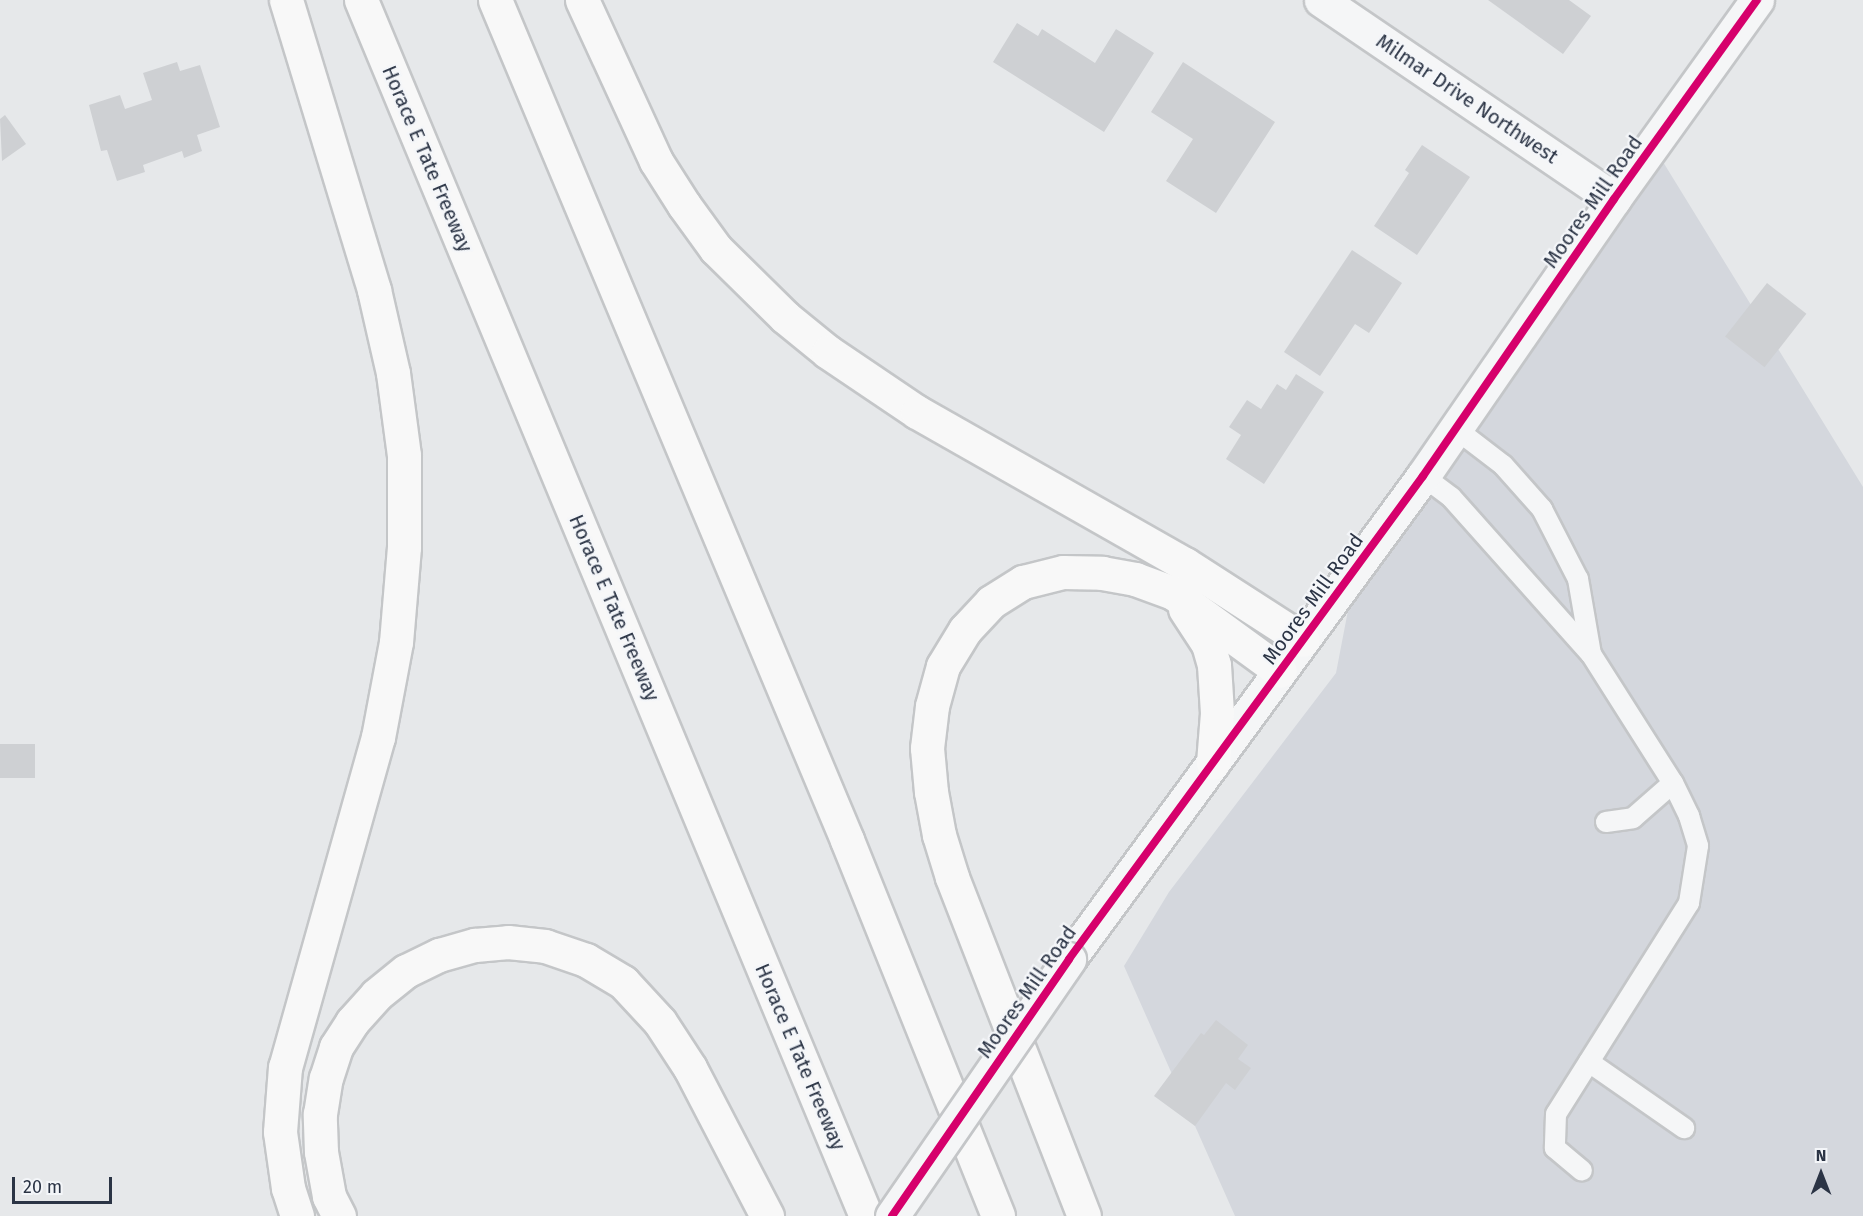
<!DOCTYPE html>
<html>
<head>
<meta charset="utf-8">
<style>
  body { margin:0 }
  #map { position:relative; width:1863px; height:1216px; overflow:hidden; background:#e6e8ea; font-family:"Fira Sans",sans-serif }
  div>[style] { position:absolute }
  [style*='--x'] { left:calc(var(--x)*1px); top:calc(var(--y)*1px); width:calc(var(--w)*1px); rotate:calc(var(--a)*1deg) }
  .built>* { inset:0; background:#d4d7dd }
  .building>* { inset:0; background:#ced0d3; transform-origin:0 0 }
  .roads { filter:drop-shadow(2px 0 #c4c6c8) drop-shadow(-2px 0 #c4c6c8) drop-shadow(0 2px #c4c6c8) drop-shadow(0 -2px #c4c6c8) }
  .service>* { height:20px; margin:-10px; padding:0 10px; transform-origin:10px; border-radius:10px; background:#f5f6f7 }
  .minor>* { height:33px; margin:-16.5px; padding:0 16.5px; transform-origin:16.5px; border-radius:16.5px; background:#f5f6f7 }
  .tertiary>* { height:33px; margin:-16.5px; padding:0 16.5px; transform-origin:16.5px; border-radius:16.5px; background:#f5f6f7 }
  .motorway>* { height:33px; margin:-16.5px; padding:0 16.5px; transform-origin:16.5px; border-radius:16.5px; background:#f8f8f8 }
  .bridges { filter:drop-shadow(2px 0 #c4c6c8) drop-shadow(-2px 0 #c4c6c8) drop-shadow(0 2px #c4c6c8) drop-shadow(0 -2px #c4c6c8) }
  .tertiary-bridge>* { height:33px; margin:-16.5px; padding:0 16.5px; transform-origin:16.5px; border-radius:16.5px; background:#f5f6f7 }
  .cycleway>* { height:8px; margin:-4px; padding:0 4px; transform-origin:4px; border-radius:4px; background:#d6006c }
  span { translate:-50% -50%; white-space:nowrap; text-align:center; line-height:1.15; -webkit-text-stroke:4.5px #f4f6f9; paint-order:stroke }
  .street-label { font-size:20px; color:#2b3445 }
  .north { position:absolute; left:1791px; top:1144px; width:60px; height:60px; -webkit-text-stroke:4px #f4f6f9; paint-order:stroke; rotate:0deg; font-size:16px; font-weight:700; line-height:24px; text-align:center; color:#2b3445 }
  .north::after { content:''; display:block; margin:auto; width:21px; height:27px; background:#2b3445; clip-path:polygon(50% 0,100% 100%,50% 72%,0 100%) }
  .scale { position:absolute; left:12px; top:1177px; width:100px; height:27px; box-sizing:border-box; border:3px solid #2b3445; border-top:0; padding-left:8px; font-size:18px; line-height:21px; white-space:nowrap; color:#2b3445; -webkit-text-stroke:4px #f4f6f9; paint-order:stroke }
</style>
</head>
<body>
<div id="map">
  <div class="built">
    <i style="clip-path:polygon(1644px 131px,1863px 487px,1863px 1216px,1235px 1216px,1124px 966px,1169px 892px,1336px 673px,1364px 527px)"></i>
  </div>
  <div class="building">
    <i style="clip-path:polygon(1488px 0,1569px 0,1591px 16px,1563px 54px)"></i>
    <i style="clip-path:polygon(1017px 23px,1038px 36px,1042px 29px,1095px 63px,1116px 29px,1154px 53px,1104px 132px,993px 62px)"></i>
    <i style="clip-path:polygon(177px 62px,180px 71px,200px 65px,220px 127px,197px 135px,202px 151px,184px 158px,182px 151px,143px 165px,145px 172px,117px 181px,107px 150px,101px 151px,89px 105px,120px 95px,125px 109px,152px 100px,143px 73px)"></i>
    <i style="clip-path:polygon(1183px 62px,1275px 122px,1216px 213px,1166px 181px,1193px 139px,1151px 112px)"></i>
    <i style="clip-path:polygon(5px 115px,26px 144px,2px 161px,0 119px)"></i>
    <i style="clip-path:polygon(1422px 145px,1470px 177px,1417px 255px,1374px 226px,1409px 173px,1405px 170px)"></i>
    <i style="clip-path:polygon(1352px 250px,1402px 283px,1369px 333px,1355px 324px,1320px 376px,1284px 352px)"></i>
    <i style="left:1767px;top:283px;width:50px;height:68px;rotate:38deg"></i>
    <i style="clip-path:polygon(1296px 374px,1324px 392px,1264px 484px,1226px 459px,1241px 435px,1229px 427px,1247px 400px,1261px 409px,1277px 384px,1286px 390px)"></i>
    <i style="left:0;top:744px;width:35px;height:34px"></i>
    <i style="clip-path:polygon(1216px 1020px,1248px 1045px,1238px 1059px,1251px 1068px,1235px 1090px,1226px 1083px,1195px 1126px,1154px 1096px,1201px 1033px,1204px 1035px)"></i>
  </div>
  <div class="roads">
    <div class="service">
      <i style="--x:1456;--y:429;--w:59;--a:37.5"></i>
      <i style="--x:1503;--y:465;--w:59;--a:48.4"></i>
      <i style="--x:1542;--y:509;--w:79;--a:62.8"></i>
      <i style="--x:1578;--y:579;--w:76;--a:80.2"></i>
      <i style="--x:1423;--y:476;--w:35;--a:37"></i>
      <i style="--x:1451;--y:497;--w:210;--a:48.3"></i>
      <i style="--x:1591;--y:654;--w:153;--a:57.6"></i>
      <i style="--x:1673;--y:783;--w:37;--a:64"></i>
      <i style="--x:1689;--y:816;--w:31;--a:73"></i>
      <i style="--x:1698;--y:846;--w:58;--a:99"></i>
      <i style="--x:1689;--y:903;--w:249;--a:122.2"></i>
      <i style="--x:1556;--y:1114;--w:34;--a:92"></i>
      <i style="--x:1555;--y:1148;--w:35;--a:40"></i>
      <i style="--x:1606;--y:822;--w:27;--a:-8"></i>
      <i style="--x:1633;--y:818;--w:53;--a:-41.2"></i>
      <i style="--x:1589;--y:1062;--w:116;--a:34.8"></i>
    </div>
    <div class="minor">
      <i style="--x:1321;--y:0;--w:354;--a:34.2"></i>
    </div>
    <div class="tertiary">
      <i style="--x:1069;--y:959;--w:599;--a:-53.76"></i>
      <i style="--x:1423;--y:476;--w:336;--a:-55.4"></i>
      <i style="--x:1614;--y:199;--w:245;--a:-54.3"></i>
    </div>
    <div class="motorway">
      <i style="--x:286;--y:0;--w:303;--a:73.1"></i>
      <i style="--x:374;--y:290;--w:85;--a:77.1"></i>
      <i style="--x:393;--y:373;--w:83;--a:82.4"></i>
      <i style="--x:404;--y:455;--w:92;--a:90"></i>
      <i style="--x:404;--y:547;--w:95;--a:94.8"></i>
      <i style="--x:396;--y:642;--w:97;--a:100.7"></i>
      <i style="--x:378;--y:737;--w:343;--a:105.7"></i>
      <i style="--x:285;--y:1067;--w:65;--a:94.4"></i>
      <i style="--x:280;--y:1132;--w:57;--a:81.9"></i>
      <i style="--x:288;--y:1188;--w:29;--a:72"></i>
      <i style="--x:361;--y:0;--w:1317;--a:67.45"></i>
      <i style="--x:495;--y:0;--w:911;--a:67.26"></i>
      <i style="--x:847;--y:840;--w:405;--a:68.1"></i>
      <i style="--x:582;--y:0;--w:177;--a:65.3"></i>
      <i style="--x:656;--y:161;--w:52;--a:57.5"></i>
      <i style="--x:684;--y:205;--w:54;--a:54"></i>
      <i style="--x:716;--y:249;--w:97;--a:44.6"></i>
      <i style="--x:785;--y:317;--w:55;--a:39.1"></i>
      <i style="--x:828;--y:352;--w:107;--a:34"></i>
      <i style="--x:917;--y:412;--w:308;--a:29.6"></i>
      <i style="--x:1185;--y:564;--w:140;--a:32.8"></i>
      <i style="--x:1185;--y:609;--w:42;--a:56.7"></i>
      <i style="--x:1208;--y:644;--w:22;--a:74"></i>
      <i style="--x:1214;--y:665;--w:48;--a:86.4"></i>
      <i style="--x:1217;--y:713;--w:50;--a:94.6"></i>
      <i style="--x:339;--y:1216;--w:22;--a:-117"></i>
      <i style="--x:329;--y:1196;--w:45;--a:-100.3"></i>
      <i style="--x:321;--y:1152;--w:38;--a:-92"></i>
      <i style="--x:320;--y:1114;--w:36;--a:-81"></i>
      <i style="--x:326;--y:1078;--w:33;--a:-72"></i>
      <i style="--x:336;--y:1047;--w:30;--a:-57"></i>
      <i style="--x:352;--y:1022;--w:36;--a:-48"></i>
      <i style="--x:376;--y:995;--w:38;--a:-39"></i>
      <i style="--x:406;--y:971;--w:37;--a:-26"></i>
      <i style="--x:439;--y:955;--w:37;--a:-16"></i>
      <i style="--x:475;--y:945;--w:33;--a:-5"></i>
      <i style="--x:508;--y:942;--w:37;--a:6"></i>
      <i style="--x:545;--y:946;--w:43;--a:18.9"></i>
      <i style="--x:586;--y:960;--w:43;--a:30.7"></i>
      <i style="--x:623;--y:982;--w:54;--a:47.2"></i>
      <i style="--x:660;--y:1022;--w:55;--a:56.9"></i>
      <i style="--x:690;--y:1068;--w:167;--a:62.5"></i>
      <i style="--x:1084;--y:1216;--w:364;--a:-111.3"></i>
      <i style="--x:952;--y:877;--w:44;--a:-107.2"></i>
      <i style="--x:939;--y:835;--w:44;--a:-100.5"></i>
      <i style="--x:931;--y:792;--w:44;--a:-95.2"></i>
      <i style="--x:927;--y:748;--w:42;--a:-83.2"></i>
      <i style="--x:932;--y:706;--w:41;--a:-74.6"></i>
      <i style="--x:943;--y:666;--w:42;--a:-58.6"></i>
      <i style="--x:965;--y:630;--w:38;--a:-47"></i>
      <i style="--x:991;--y:602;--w:38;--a:-32"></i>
      <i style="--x:1023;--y:582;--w:41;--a:-14"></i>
      <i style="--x:1063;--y:572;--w:39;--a:1"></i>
      <i style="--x:1102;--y:573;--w:34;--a:10"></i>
      <i style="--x:1135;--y:579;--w:40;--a:20.2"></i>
      <i style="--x:1173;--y:593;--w:132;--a:36.1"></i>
    </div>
  </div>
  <div class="bridges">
    <div class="tertiary-bridge">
      <i style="--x:892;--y:1216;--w:312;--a:-55.4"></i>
    </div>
  </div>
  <div class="cycleway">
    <i style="--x:892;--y:1216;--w:312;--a:-55.4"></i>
    <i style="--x:1069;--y:959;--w:599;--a:-53.76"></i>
    <i style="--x:1423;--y:476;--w:336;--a:-55.4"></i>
    <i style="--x:1614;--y:199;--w:245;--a:-54.3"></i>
  </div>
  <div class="street-label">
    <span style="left:1467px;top:99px;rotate:34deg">Milmar Drive Northwest</span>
    <span style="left:427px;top:159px;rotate:67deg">Horace E Tate Freeway</span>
    <span style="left:1593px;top:202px;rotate:-55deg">Moores Mill Road</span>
    <span style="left:1313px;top:599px;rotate:-54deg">Moores Mill Road</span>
    <span style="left:614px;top:608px;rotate:67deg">Horace E Tate Freeway</span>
    <span style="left:1027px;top:992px;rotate:-55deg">Moores Mill Road</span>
    <span style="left:800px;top:1057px;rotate:67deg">Horace E Tate Freeway</span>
  </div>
  <div class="north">N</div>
  <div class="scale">20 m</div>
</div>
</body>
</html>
